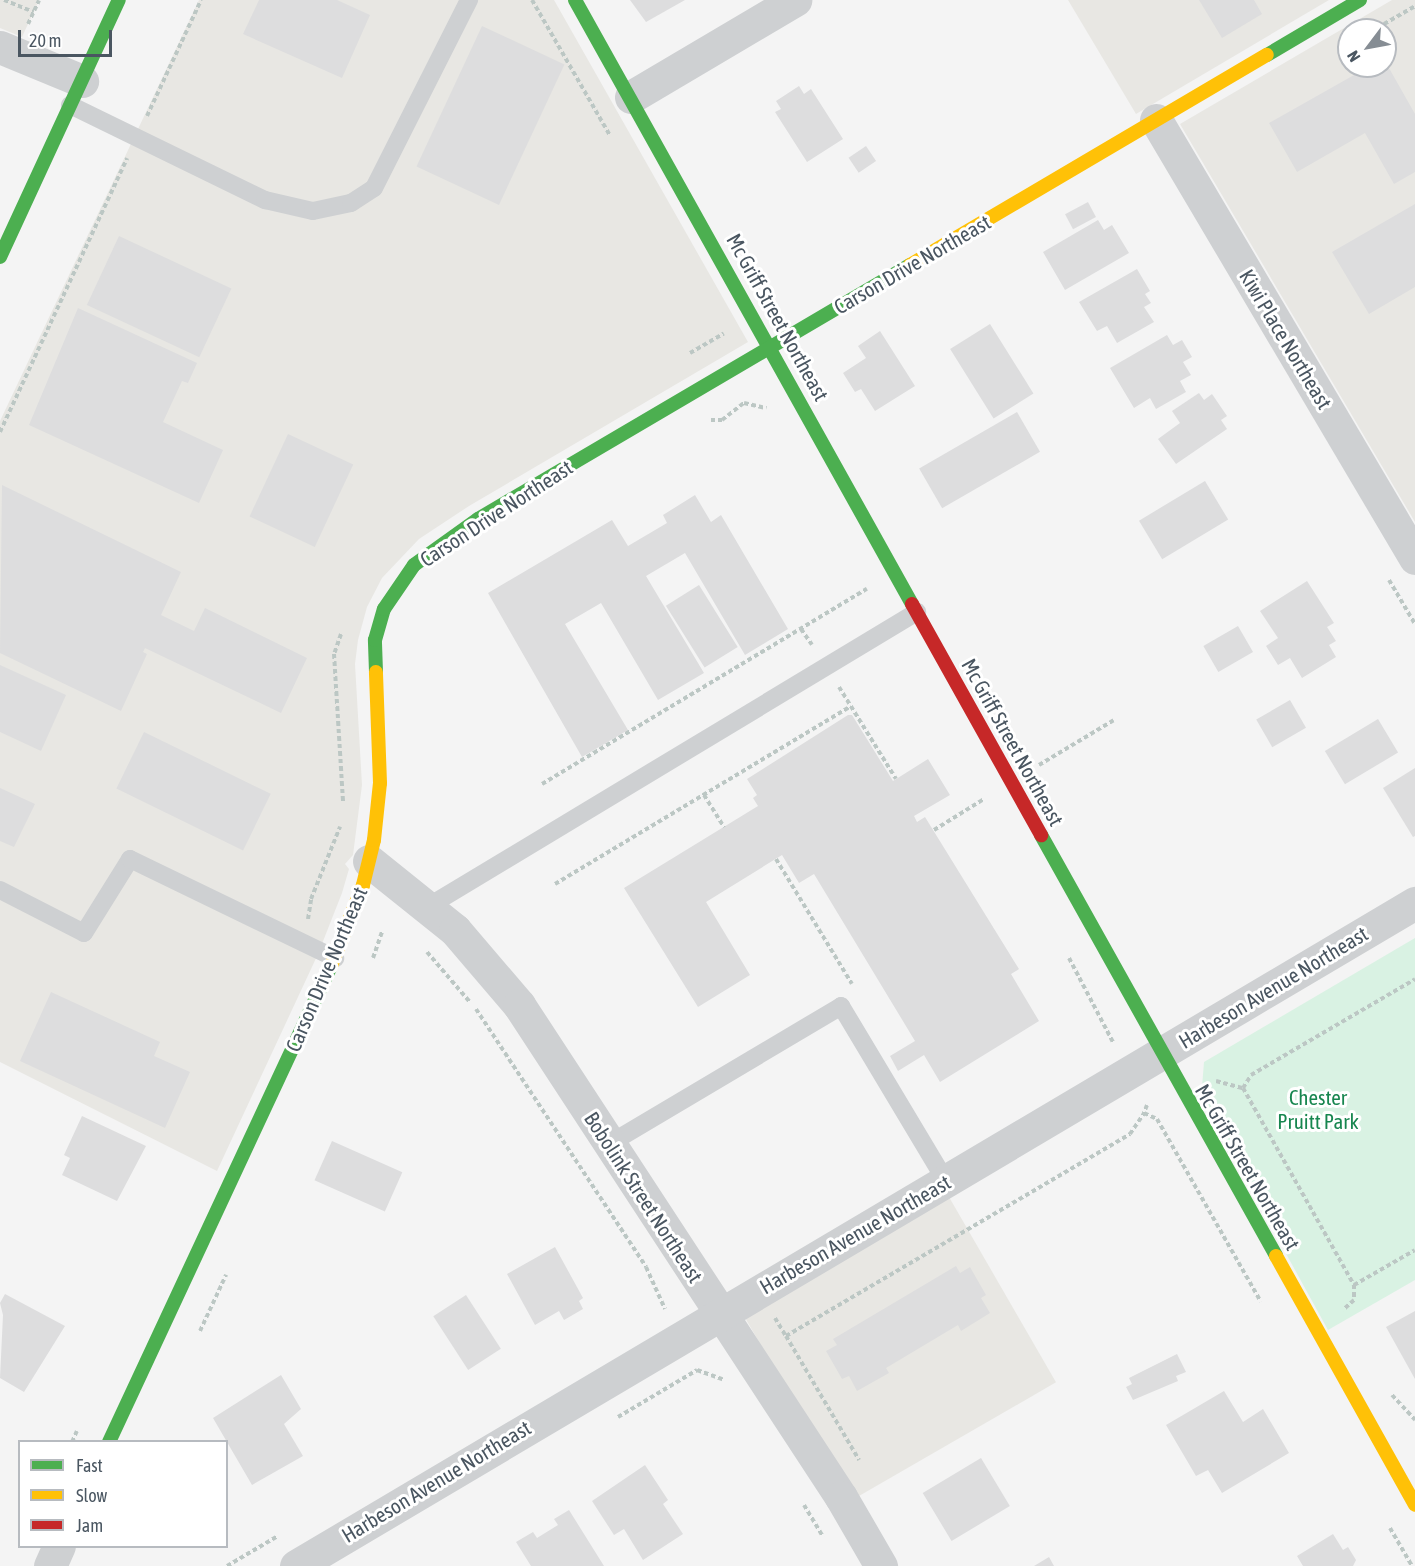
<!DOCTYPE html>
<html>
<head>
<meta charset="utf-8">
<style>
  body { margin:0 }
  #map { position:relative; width:1415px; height:1566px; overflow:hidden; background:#f4f4f4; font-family:"Asap Condensed",sans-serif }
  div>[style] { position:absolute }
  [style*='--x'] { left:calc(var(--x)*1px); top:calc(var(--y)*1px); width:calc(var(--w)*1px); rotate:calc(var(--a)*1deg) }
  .commercial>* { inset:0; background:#e8e7e3; transform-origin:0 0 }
  .green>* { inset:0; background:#d9f2e3 }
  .building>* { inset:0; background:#ddddde; transform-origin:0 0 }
  .path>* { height:4px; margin-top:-2px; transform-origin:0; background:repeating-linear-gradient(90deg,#bcc7c4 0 4.5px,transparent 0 7.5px) }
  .lane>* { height:18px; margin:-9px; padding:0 9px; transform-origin:9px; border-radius:9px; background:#ced0d2 }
  .street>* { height:33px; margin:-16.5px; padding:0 16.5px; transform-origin:16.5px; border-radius:16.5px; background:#ced0d2 }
  .fast>* { height:14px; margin:-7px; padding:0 7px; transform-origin:7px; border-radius:7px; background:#4caf50 }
  .slow>* { height:14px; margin:-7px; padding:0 7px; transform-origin:7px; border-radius:7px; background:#ffc107 }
  .jam>* { height:14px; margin:-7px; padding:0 7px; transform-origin:7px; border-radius:7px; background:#c62828 }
  span { translate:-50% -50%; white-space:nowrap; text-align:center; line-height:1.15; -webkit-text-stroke:6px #fff; paint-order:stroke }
  .street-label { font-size:21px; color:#4a5661 }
  .park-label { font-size:21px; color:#17864f }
  .legend { position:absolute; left:18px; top:1440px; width:210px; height:108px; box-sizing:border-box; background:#fff; border:2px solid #b7bbc0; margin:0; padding:8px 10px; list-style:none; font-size:18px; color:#4a5661 }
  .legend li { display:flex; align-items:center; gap:12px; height:30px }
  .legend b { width:30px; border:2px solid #b7bbc0 }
  .north { position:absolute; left:1337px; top:18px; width:60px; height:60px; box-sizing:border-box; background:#fff; border:2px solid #b7bbc0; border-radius:50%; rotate:238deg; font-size:16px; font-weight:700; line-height:24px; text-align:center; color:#4a5661 }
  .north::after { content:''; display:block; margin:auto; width:21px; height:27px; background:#868d94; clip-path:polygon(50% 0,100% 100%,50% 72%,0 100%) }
  .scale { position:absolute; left:18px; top:30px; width:94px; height:27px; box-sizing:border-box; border:3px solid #4a5661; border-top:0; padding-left:8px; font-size:18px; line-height:21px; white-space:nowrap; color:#4a5661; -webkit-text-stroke:4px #fff; paint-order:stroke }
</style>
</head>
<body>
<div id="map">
  <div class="commercial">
    <i style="clip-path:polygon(0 0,39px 0,22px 37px,0 28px)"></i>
    <i style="clip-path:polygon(199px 0,554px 0,748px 342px,469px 506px,419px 539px,382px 578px,367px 607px,358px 640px,355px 664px,362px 785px,353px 855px,345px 864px,349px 869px,342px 893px,318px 954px,217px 1171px,0 1062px,0 421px)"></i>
    <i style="clip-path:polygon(1068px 0,1329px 0,1136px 114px)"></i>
    <i style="clip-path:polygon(evenodd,1392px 0,1415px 0,1415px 522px,1180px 124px,1392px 0,1349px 30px,1385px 30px,1385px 66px,1349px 66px,1349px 30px)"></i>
    <i style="left:949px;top:1197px;width:214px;height:237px;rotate:60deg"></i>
  </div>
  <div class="green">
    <i style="clip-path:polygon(1415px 938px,1415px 1280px,1328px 1330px,1201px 1099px,1204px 1062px)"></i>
  </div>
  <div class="building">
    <i style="clip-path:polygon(259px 0,337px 0,370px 15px,342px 78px,243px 34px)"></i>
    <i style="clip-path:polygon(630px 0,685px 0,646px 22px)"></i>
    <i style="clip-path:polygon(1199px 0,1254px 0,1262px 14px,1222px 38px)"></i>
    <i style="left:482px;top:26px;width:91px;height:155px;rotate:25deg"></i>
    <i style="clip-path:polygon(1385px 61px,1415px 114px,1415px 172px,1394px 184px,1365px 133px,1297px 172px,1269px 123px,1370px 66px,1385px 66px)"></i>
    <i style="clip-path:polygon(799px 86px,804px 94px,811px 89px,843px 139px,807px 162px,775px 112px,781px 109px,776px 101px)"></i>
    <i style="left:866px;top:146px;width:18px;height:21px;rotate:56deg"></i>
    <i style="left:1088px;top:202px;width:17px;height:26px;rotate:62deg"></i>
    <i style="clip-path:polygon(1415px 204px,1415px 287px,1369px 314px,1332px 252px)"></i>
    <i style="clip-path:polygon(1098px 220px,1104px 230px,1112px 225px,1129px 253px,1065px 290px,1043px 252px)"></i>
    <i style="left:119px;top:236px;width:124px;height:76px;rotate:25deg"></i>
    <i style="clip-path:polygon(1137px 269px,1150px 291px,1145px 294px,1151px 303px,1144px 307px,1154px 322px,1117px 343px,1107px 326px,1097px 331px,1079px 302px)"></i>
    <i style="clip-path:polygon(78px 308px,197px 363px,188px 383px,182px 381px,163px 422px,223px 450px,199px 503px,29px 425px)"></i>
    <i style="left:990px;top:324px;width:82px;height:47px;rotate:58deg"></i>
    <i style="clip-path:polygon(880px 331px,915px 386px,875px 411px,861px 389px,855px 392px,843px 373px,866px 358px,858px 346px)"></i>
    <i style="clip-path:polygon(1167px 335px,1173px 345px,1182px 340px,1192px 357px,1183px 362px,1191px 375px,1180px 381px,1186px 392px,1156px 409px,1150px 398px,1134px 408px,1110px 368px)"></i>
    <i style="clip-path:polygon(1199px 393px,1204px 400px,1212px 394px,1227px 416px,1221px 420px,1227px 429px,1176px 464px,1158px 439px,1180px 423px,1172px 411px)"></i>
    <i style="left:1017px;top:412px;width:46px;height:113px;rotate:60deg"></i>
    <i style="left:288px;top:434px;width:72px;height:91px;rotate:25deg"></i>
    <i style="left:1205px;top:481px;width:45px;height:77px;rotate:59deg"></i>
    <i style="clip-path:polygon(2px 485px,181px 572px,161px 615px,194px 631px,205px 608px,307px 658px,281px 713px,145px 648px,143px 652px,147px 654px,121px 711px,0 653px)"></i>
    <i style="clip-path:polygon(695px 495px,711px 522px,721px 515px,788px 629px,745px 655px,685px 553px,646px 576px,704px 673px,658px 700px,601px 603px,565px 624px,628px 730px,582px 757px,488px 593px,612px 520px,628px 546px,667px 523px,663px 515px)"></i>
    <i style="clip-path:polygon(1307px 581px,1334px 623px,1327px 627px,1336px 641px,1329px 645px,1336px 657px,1302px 678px,1290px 658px,1278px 665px,1266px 646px,1278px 638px,1260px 611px)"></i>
    <i style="left:699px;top:585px;width:73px;height:39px;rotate:58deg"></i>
    <i style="left:1238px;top:626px;width:30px;height:40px;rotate:60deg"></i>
    <i style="clip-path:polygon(0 665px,66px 695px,41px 751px,0 732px)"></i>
    <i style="left:1290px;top:700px;width:32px;height:39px;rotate:60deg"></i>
    <i style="clip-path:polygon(848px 715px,852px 715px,893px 781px,928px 759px,950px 795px,914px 816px,917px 822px,925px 817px,1019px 969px,1011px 974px,1039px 1021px,940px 1082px,924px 1055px,898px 1071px,890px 1056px,915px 1041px,814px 874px,799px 883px,782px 855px,706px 902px,750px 975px,698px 1007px,624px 888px,758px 806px,753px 798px,757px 795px,747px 779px)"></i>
    <i style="left:1378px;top:719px;width:39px;height:62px;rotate:59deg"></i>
    <i style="left:144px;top:732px;width:141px;height:63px;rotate:26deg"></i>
    <i style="clip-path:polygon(1415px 768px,1415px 836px,1413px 837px,1383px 788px)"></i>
    <i style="clip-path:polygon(0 788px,35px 804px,14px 847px,0 841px)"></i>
    <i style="clip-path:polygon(51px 992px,160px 1042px,154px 1056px,190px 1072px,165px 1128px,20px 1061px)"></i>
    <i style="clip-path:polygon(82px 1116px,146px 1146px,117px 1201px,62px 1175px,70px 1158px,64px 1155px)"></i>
    <i style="left:332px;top:1141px;width:77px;height:43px;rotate:24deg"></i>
    <i style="clip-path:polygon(555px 1247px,583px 1298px,579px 1301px,583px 1309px,564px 1320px,559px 1311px,535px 1325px,507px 1274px)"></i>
    <i style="clip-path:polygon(956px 1266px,960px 1273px,970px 1267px,986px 1295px,981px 1298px,990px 1313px,961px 1331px,958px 1325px,886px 1368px,889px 1373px,857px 1391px,849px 1376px,842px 1379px,826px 1351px,837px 1345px,833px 1339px)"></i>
    <i style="clip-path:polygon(5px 1294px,65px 1326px,24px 1392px,0 1378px,3px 1315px,0 1303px)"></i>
    <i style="left:466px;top:1295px;width:64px;height:39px;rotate:57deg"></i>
    <i style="clip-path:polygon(1415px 1311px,1415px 1379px,1386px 1327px)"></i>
    <i style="clip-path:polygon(1177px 1354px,1186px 1372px,1176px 1376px,1178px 1381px,1133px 1400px,1126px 1387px,1132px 1384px,1129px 1378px)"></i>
    <i style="clip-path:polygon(281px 1375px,301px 1409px,284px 1424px,303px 1456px,252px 1485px,213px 1418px)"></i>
    <i style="clip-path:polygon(1224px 1391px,1243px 1422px,1263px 1409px,1289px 1453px,1222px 1493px,1208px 1470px,1196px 1476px,1166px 1425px)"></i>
    <i style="left:981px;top:1458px;width:56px;height:68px;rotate:59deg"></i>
    <i style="clip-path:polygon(645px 1465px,668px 1500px,663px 1504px,683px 1534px,643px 1560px,624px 1529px,614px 1535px,592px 1501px)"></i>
    <i style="clip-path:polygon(569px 1510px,604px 1566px,531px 1566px,516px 1542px,533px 1532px,537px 1538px,558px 1525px,554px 1519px)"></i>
    <i style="clip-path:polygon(1333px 1534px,1343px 1550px,1348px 1547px,1356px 1560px,1353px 1566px,1303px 1566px,1297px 1556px)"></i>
    <i style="clip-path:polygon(1049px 1557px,1054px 1566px,1034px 1566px)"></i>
  </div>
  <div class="path">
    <i style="--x:4;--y:0;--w:32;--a:22"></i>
    <i style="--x:532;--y:0;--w:155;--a:60.1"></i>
    <i style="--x:28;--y:24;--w:26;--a:-65"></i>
    <i style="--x:1384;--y:24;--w:36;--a:-30"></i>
    <i style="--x:147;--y:116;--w:128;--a:-65"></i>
    <i style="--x:690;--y:353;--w:39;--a:-30"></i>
    <i style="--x:711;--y:420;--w:11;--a:0"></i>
    <i style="--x:722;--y:420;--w:28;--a:-38"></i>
    <i style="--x:744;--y:403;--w:23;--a:13"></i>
    <i style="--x:0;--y:432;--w:302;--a:-65.1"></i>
    <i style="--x:1389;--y:580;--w:51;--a:59.4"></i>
    <i style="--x:801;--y:629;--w:19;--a:55"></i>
    <i style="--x:341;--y:634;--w:21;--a:109"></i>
    <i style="--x:334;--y:654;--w:148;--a:86.5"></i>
    <i style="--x:839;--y:687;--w:108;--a:58.2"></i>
    <i style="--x:1039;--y:765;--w:87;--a:-31"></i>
    <i style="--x:542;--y:784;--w:379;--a:-31"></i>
    <i style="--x:704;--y:795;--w:38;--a:58"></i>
    <i style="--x:934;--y:830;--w:59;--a:-31.8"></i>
    <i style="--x:776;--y:859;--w:146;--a:58.7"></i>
    <i style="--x:555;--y:884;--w:345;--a:-31"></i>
    <i style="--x:308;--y:919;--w:20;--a:-81"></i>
    <i style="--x:311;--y:899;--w:78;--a:-68.1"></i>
    <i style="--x:427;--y:952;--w:65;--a:49.4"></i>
    <i style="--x:373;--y:958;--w:28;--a:-71"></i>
    <i style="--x:1069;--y:958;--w:97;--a:62.4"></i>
    <i style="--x:476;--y:1009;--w:309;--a:56.6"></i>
    <i style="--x:646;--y:1267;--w:46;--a:65.7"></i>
    <i style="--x:1216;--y:1081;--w:28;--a:15"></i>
    <i style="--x:1243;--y:1088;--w:15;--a:-58"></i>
    <i style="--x:1251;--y:1075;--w:190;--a:-30.3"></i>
    <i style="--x:1243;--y:1088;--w:226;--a:60.6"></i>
    <i style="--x:1354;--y:1285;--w:15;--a:90"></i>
    <i style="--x:1354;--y:1300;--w:15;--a:138"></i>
    <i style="--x:1147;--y:1105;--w:9;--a:111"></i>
    <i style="--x:1144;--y:1113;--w:14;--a:25"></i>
    <i style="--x:1157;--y:1119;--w:210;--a:60.4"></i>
    <i style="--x:1354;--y:1285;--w:70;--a:-29.8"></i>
    <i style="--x:775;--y:1318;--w:21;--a:59"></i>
    <i style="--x:786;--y:1336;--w:399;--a:-30.4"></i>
    <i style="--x:1130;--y:1134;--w:25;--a:-56"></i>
    <i style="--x:200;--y:1331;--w:62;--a:-65.1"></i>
    <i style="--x:786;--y:1336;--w:144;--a:59.5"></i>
    <i style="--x:1392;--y:1395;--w:34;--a:47"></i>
    <i style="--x:618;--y:1417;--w:92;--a:-30.7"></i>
    <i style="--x:697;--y:1370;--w:29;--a:20"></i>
    <i style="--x:72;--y:1442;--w:12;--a:-66"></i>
    <i style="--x:804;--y:1505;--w:37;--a:59"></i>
    <i style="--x:1390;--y:1528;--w:44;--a:59.9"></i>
    <i style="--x:227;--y:1566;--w:59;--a:-30.5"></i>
  </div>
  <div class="lane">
    <i style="--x:70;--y:105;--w:217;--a:26"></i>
    <i style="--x:265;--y:200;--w:49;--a:12.9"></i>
    <i style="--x:313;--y:211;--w:39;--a:-12"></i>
    <i style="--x:351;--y:203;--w:27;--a:-33"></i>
    <i style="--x:374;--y:188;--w:211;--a:-63.2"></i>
    <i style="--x:0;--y:890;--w:94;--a:27.1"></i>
    <i style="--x:84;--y:933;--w:87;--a:-58.1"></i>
    <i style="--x:130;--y:859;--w:228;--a:25.8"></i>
    <i style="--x:429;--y:906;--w:570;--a:-31.07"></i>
    <i style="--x:609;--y:1144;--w:270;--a:-30.7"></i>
    <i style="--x:841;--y:1006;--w:203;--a:59.1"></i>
  </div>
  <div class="street">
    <i style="--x:0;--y:47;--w:89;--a:22.5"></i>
    <i style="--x:631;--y:97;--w:191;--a:-30.6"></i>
    <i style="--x:1156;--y:120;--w:509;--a:59.4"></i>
    <i style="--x:369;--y:861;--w:110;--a:38.7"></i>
    <i style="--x:455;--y:930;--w:99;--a:49.5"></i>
    <i style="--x:519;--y:1005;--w:588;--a:56.8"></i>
    <i style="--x:841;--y:1497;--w:80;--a:59.9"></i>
    <i style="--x:50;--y:1566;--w:22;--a:-66"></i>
    <i style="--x:296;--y:1566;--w:1301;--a:-30.65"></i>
  </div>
  <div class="fast">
    <i style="--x:575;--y:0;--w:692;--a:60.84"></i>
    <i style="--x:1267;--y:55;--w:108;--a:-30.6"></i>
    <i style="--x:0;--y:257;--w:283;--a:-65.2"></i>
    <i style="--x:376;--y:672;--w:32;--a:-92"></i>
    <i style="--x:375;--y:640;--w:32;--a:-74"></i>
    <i style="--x:384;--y:609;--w:53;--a:-55.7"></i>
    <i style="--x:414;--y:565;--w:79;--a:-35.7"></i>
    <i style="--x:478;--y:519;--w:501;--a:-30.45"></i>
    <i style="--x:1041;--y:835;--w:482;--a:60.8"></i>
    <i style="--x:109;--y:1442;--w:525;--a:-65"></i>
  </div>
  <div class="slow">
    <i style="--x:910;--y:265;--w:414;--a:-30.5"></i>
    <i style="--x:331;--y:966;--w:87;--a:-68.4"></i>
    <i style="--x:363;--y:885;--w:46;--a:-76.3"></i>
    <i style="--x:374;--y:840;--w:57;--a:-84"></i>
    <i style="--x:380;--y:783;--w:111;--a:-92.1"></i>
    <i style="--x:1276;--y:1256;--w:285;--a:60.8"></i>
  </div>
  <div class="jam">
    <i style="--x:912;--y:604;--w:265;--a:60.8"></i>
  </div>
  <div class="street-label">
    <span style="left:912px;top:264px;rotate:-30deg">Carson Drive Northeast</span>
    <span style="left:778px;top:317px;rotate:61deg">Mc Griff Street Northeast</span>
    <span style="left:1286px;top:339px;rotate:59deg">Kiwi Place Northeast</span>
    <span style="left:496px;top:513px;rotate:-33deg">Carson Drive Northeast</span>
    <span style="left:1013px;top:742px;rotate:61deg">Mc Griff Street Northeast</span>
    <span style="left:326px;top:969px;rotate:-67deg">Carson Drive Northeast</span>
    <span style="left:1273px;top:987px;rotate:-31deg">Harbeson Avenue Northeast</span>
    <span style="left:1248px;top:1167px;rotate:60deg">Mc Griff Street Northeast</span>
    <span style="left:644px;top:1197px;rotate:57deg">Bobolink Street Northeast</span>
    <span style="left:855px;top:1234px;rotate:-30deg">Harbeson Avenue Northeast</span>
    <span style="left:436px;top:1481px;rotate:-31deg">Harbeson Avenue Northeast</span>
  </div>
  <div class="park-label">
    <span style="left:1318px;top:1109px">Chester<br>Pruitt Park</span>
  </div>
  <ul class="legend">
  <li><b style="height:8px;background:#4caf50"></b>Fast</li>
  <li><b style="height:8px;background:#ffc107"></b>Slow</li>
  <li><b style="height:8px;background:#c62828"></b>Jam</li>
  </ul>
  <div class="north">N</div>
  <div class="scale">20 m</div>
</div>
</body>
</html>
